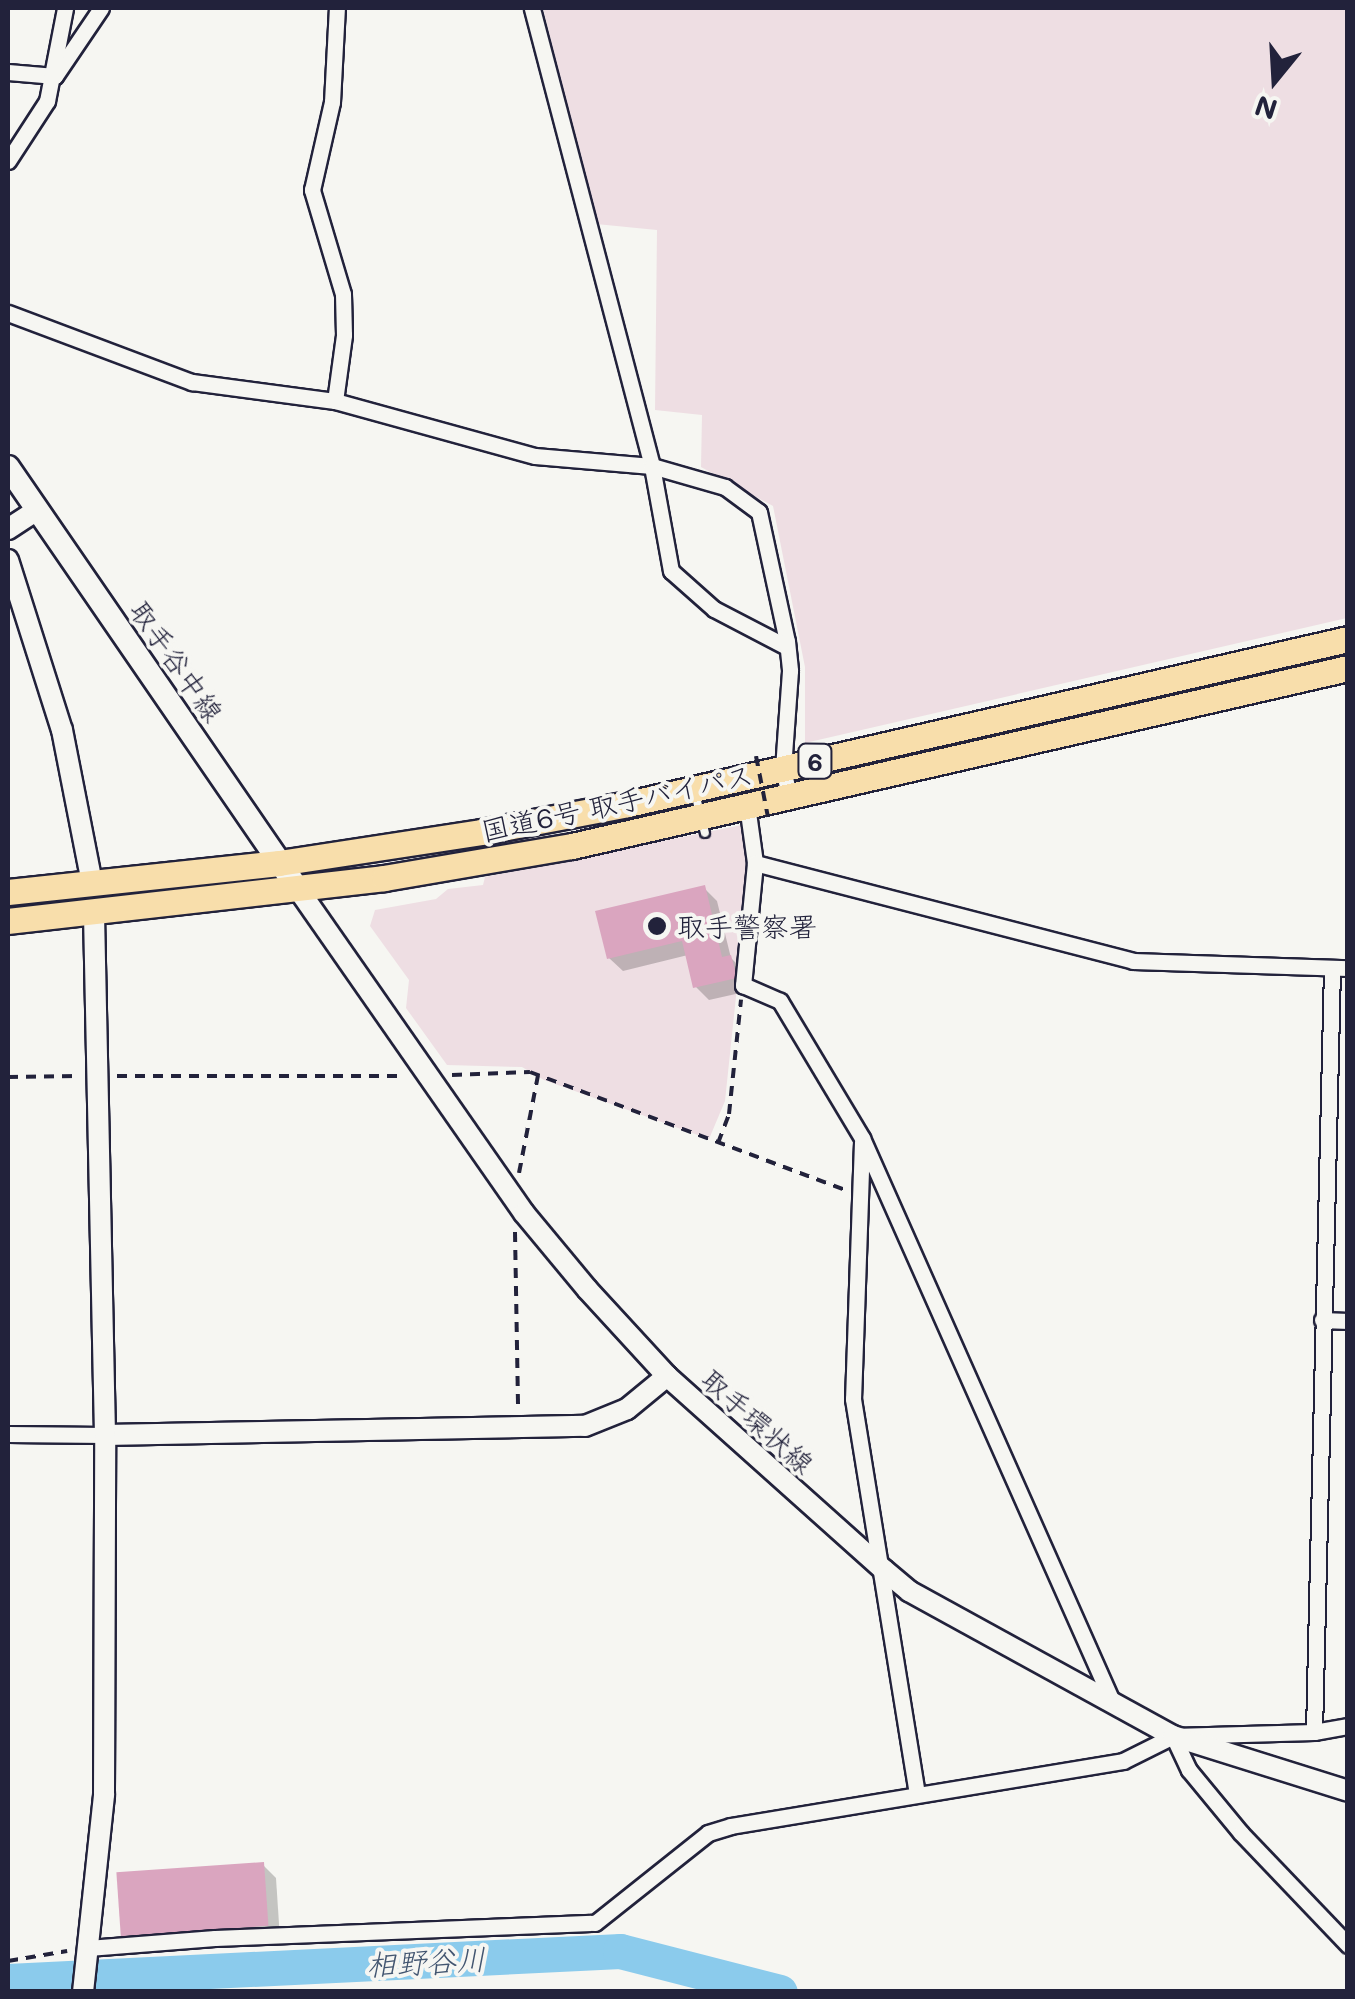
<!DOCTYPE html>
<html>
<head>
<meta charset="utf-8">
<style>
  body { margin:0 }
  #map { position:relative; width:1355px; height:1999px; overflow:hidden; background:#f6f6f2; font-family:Mali,"Klee One",sans-serif }
  div>[style] { position:absolute }
  [style*='--x'] { left:calc(var(--x)*1px); top:calc(var(--y)*1px); width:calc(var(--w)*1px); rotate:calc(var(--a)*1deg) }
  .built>* { inset:0; background:#eedee3 }
  .shadow>* { inset:0; background:#0003 }
  .river>* { height:35px; margin:-17.5px; padding:0 17.5px; transform-origin:17.5px; border-radius:17.5px; background:#8bcbec }
  .building>* { inset:0; background:#daa5bf; transform-origin:0 0 }
  .path>* { height:4px; margin-top:-2px; transform-origin:0; background:repeating-linear-gradient(90deg,#22223b 0 10px,transparent 0 18px) }
  .roads { filter:drop-shadow(2px 0 #22223b) drop-shadow(-2px 0 #22223b) drop-shadow(0 2px #22223b) drop-shadow(0 -2px #22223b) }
  .service>* { height:8px; margin:-4px; padding:0 4px; transform-origin:4px; border-radius:4px; background:#f6f6f2 }
  .minor>* { height:15px; margin:-7.5px; padding:0 7.5px; transform-origin:7.5px; border-radius:7.5px; background:#f6f6f2 }
  .tertiary>* { height:20px; margin:-10px; padding:0 10px; transform-origin:10px; border-radius:10px; background:#f6f6f2 }
  .secondary>* { height:22px; margin:-11px; padding:0 11px; transform-origin:11px; border-radius:11px; background:#f6f6f2 }
  .trunk>* { height:25px; margin:-12.5px; padding:0 12.5px; transform-origin:12.5px; border-radius:12.5px; background:#f8deab }
  .path-bridge>* { height:4px; margin-top:-2px; transform-origin:0; background:repeating-linear-gradient(90deg,#22223b 0 10px,transparent 0 18px) }
  .dots>* { width:28px; height:28px; translate:-50% -50%; box-sizing:border-box; border:5px solid #f6f6f2; border-radius:50% }
  span { translate:-50% -50%; white-space:nowrap; text-align:center; line-height:1.15; -webkit-text-stroke:8px #f6f6f2; paint-order:stroke }
  .shield-label span { padding:2px 8px; background:#f6f6f2; border:2px solid; border-radius:8px; -webkit-text-stroke-width:0 }
  .shield-label { font-size:25px; color:#22223b; font-weight:700 }
  .street-label { font-size:28px; color:#22223b }
  .poi-label { font-size:28px; color:#22223b }
  .left { translate:0 -50%; text-align:left }
  .water-label { font-size:30px; color:#425570; font-style:italic }
  .frame { position:absolute; inset:0; border:10px solid #22223b; pointer-events:none }
  .north { position:absolute; left:1225px; top:30px; width:100px; height:100px; -webkit-text-stroke:8px #f6f6f2; paint-order:stroke; rotate:198deg; font-size:28px; font-weight:700; line-height:40px; text-align:center; color:#22223b }
  .north::after { content:''; display:block; margin:auto; width:35px; height:45px; background:#22223b; clip-path:polygon(50% 0,100% 100%,50% 72%,0 100%) }
</style>
</head>
<body>
<div id="map">
  <div class="built">
    <i style="clip-path:polygon(543px 8px,1347px 8px,1347px 618px,805px 743px,805px 667px,773px 506px,701px 467px,702px 415px,655px 410px,657px 230px,596px 224px)"></i>
    <i style="clip-path:polygon(742px 825px,749px 873px,725px 1101px,709px 1139px,544px 1080px,522px 1067px,447px 1065px,406px 1008px,409px 980px,370px 926px,375px 910px,436px 899px,448px 889px,483px 885px,485px 877px)"></i>
  </div>
  <div class="shadow">
    <i style="clip-path:polygon(704px 888px,717px 901px,731px 958px,744px 971px,749px 991px,709px 1000px,696px 987px,688px 955px,623px 971px,609px 958px)"></i>
    <i style="clip-path:polygon(263px 1865px,276px 1878px,280px 1939px,136px 1948px,123px 1935px)"></i>
  </div>
  <div class="river">
    <i style="--x:8;--y:1981;--w:613;--a:-2.81"></i>
    <i style="--x:620;--y:1951;--w:165;--a:14.4"></i>
  </div>
  <div class="building">
    <i style="clip-path:polygon(705px 885px,722px 957px,731px 955px,737px 978px,693px 988px,682px 941px,607px 959px,595px 911px)"></i>
    <i style="left:264px;top:1862px;width:64px;height:148px;rotate:86deg"></i>
  </div>
  <div class="path">
    <i style="--x:452;--y:1075;--w:78;--a:-2.2"></i>
    <i style="--x:530;--y:1072;--w:337;--a:20.5"></i>
    <i style="--x:117;--y:1076;--w:286;--a:0"></i>
    <i style="--x:8;--y:1077;--w:70;--a:-0.8"></i>
    <i style="--x:718;--y:1143;--w:31;--a:-69"></i>
    <i style="--x:729;--y:1114;--w:115;--a:-84"></i>
    <i style="--x:519;--y:1173;--w:100;--a:-79"></i>
    <i style="--x:515;--y:1232;--w:176;--a:89"></i>
    <i style="--x:8;--y:1961;--w:60;--a:-9.6"></i>
  </div>
  <div class="roads">
    <div class="service">
      <i style="--x:695;--y:793;--w:41;--a:76"></i>
    </div>
    <div class="minor">
      <i style="--x:8;--y:72;--w:47;--a:4.9"></i>
      <i style="--x:55;--y:76;--w:82;--a:-55.9"></i>
      <i style="--x:8;--y:161;--w:72;--a:-57"></i>
      <i style="--x:47;--y:101;--w:95;--a:-79"></i>
      <i style="--x:8;--y:313;--w:197;--a:20.6"></i>
      <i style="--x:192;--y:382;--w:144;--a:7.6"></i>
      <i style="--x:335;--y:401;--w:207;--a:15.4"></i>
      <i style="--x:535;--y:456;--w:117;--a:4.9"></i>
      <i style="--x:652;--y:466;--w:473;--a:-104.7"></i>
      <i style="--x:335;--y:401;--w:67;--a:-82.2"></i>
      <i style="--x:344;--y:335;--w:41;--a:-91.4"></i>
      <i style="--x:343;--y:294;--w:109;--a:-106.6"></i>
      <i style="--x:312;--y:190;--w:90;--a:-77.2"></i>
      <i style="--x:332;--y:102;--w:94;--a:-87"></i>
      <i style="--x:787;--y:647;--w:82;--a:-152.5"></i>
      <i style="--x:714;--y:609;--w:57;--a:-138.5"></i>
      <i style="--x:671;--y:571;--w:107;--a:-100.3"></i>
      <i style="--x:652;--y:466;--w:76;--a:16"></i>
      <i style="--x:725;--y:487;--w:42;--a:36.3"></i>
      <i style="--x:759;--y:512;--w:132;--a:77.8"></i>
      <i style="--x:787;--y:641;--w:30;--a:84"></i>
      <i style="--x:790;--y:671;--w:97;--a:94.1"></i>
      <i style="--x:783;--y:768;--w:29;--a:78"></i>
      <i style="--x:747;--y:805;--w:59;--a:82.1"></i>
      <i style="--x:755;--y:863;--w:123;--a:95.6"></i>
      <i style="--x:743;--y:985;--w:40;--a:23.4"></i>
      <i style="--x:780;--y:1001;--w:160;--a:59.1"></i>
      <i style="--x:862;--y:1138;--w:616;--a:66.06"></i>
      <i style="--x:755;--y:863;--w:390;--a:14.5"></i>
      <i style="--x:1133;--y:961;--w:215;--a:1.9"></i>
      <i style="--x:862;--y:1142;--w:257;--a:92"></i>
      <i style="--x:853;--y:1399;--w:399;--a:80.8"></i>
      <i style="--x:1322;--y:1320;--w:26;--a:2"></i>
      <i style="--x:8;--y:1434;--w:97;--a:0.6"></i>
      <i style="--x:1314;--y:1732;--w:764;--a:-88.65"></i>
      <i style="--x:1173;--y:1736;--w:38;--a:65"></i>
      <i style="--x:1189;--y:1770;--w:82;--a:50.5"></i>
      <i style="--x:1241;--y:1833;--w:155;--a:46.3"></i>
      <i style="--x:88;--y:1948;--w:127;--a:-4.5"></i>
      <i style="--x:215;--y:1938;--w:380;--a:-2.3"></i>
      <i style="--x:595;--y:1923;--w:144;--a:-38.5"></i>
      <i style="--x:708;--y:1833;--w:24;--a:-17"></i>
      <i style="--x:731;--y:1826;--w:397;--a:-9.4"></i>
      <i style="--x:1123;--y:1761;--w:56;--a:-26.6"></i>
      <i style="--x:1173;--y:1736;--w:141;--a:-1.6"></i>
      <i style="--x:1314;--y:1732;--w:35;--a:-10"></i>
    </div>
    <div class="tertiary">
      <i style="--x:8;--y:529;--w:35;--a:-33"></i>
      <i style="--x:8;--y:560;--w:178;--a:72.4"></i>
      <i style="--x:62;--y:730;--w:156;--a:78.9"></i>
      <i style="--x:298;--y:889;--w:395;--a:55.1"></i>
      <i style="--x:524;--y:1213;--w:99;--a:50.3"></i>
      <i style="--x:587;--y:1289;--w:118;--a:47.4"></i>
      <i style="--x:667;--y:1376;--w:291;--a:41.8"></i>
      <i style="--x:884;--y:1570;--w:33;--a:40"></i>
      <i style="--x:909;--y:1591;--w:301;--a:28.8"></i>
      <i style="--x:1173;--y:1736;--w:183;--a:17.4"></i>
      <i style="--x:105;--y:1435;--w:480;--a:-1.1"></i>
      <i style="--x:585;--y:1426;--w:45;--a:-22"></i>
      <i style="--x:627;--y:1409;--w:52;--a:-39.5"></i>
      <i style="--x:83;--y:1992;--w:199;--a:-83.9"></i>
      <i style="--x:104;--y:1794;--w:359;--a:-89.8"></i>
      <i style="--x:105;--y:1435;--w:522;--a:-91.21"></i>
    </div>
    <div class="secondary">
      <i style="--x:8;--y:467;--w:512;--a:55.5"></i>
    </div>
    <div class="trunk">
      <i style="--x:8;--y:892;--w:273;--a:-6.1"></i>
      <i style="--x:279;--y:863;--w:204;--a:-8.7"></i>
      <i style="--x:481;--y:832;--w:150;--a:-10.8"></i>
      <i style="--x:628;--y:804;--w:739;--a:-12.91"></i>
      <i style="--x:8;--y:921;--w:378;--a:-6.5"></i>
      <i style="--x:384;--y:878;--w:191;--a:-9.7"></i>
      <i style="--x:572;--y:846;--w:796;--a:-12.92"></i>
    </div>
  </div>
  <div class="path-bridge">
    <i style="--x:756;--y:756;--w:62;--a:78.9"></i>
  </div>
  <div class="dots">
    <i style="left:657px;top:926px;background:#22223b"></i>
  </div>
  <div class="shield-label">
    <span style="left:815px;top:761px">6</span>
  </div>
  <div class="street-label">
    <span style="left:177px;top:661px;rotate:55deg">取手谷中線</span>
    <span style="left:617px;top:802px;rotate:-12deg">国道6号 取手バイパス</span>
    <span style="left:758px;top:1421px;rotate:42deg">取手環状線</span>
  </div>
  <div class="poi-label">
    <span class="left" style="left:677px;top:926px">取手警察署</span>
  </div>
  <div class="water-label">
    <span style="left:426px;top:1961px;rotate:-3deg">相野谷川</span>
  </div>
  <div class="frame"></div>
  <div class="north">N</div>
</div>
</body>
</html>
